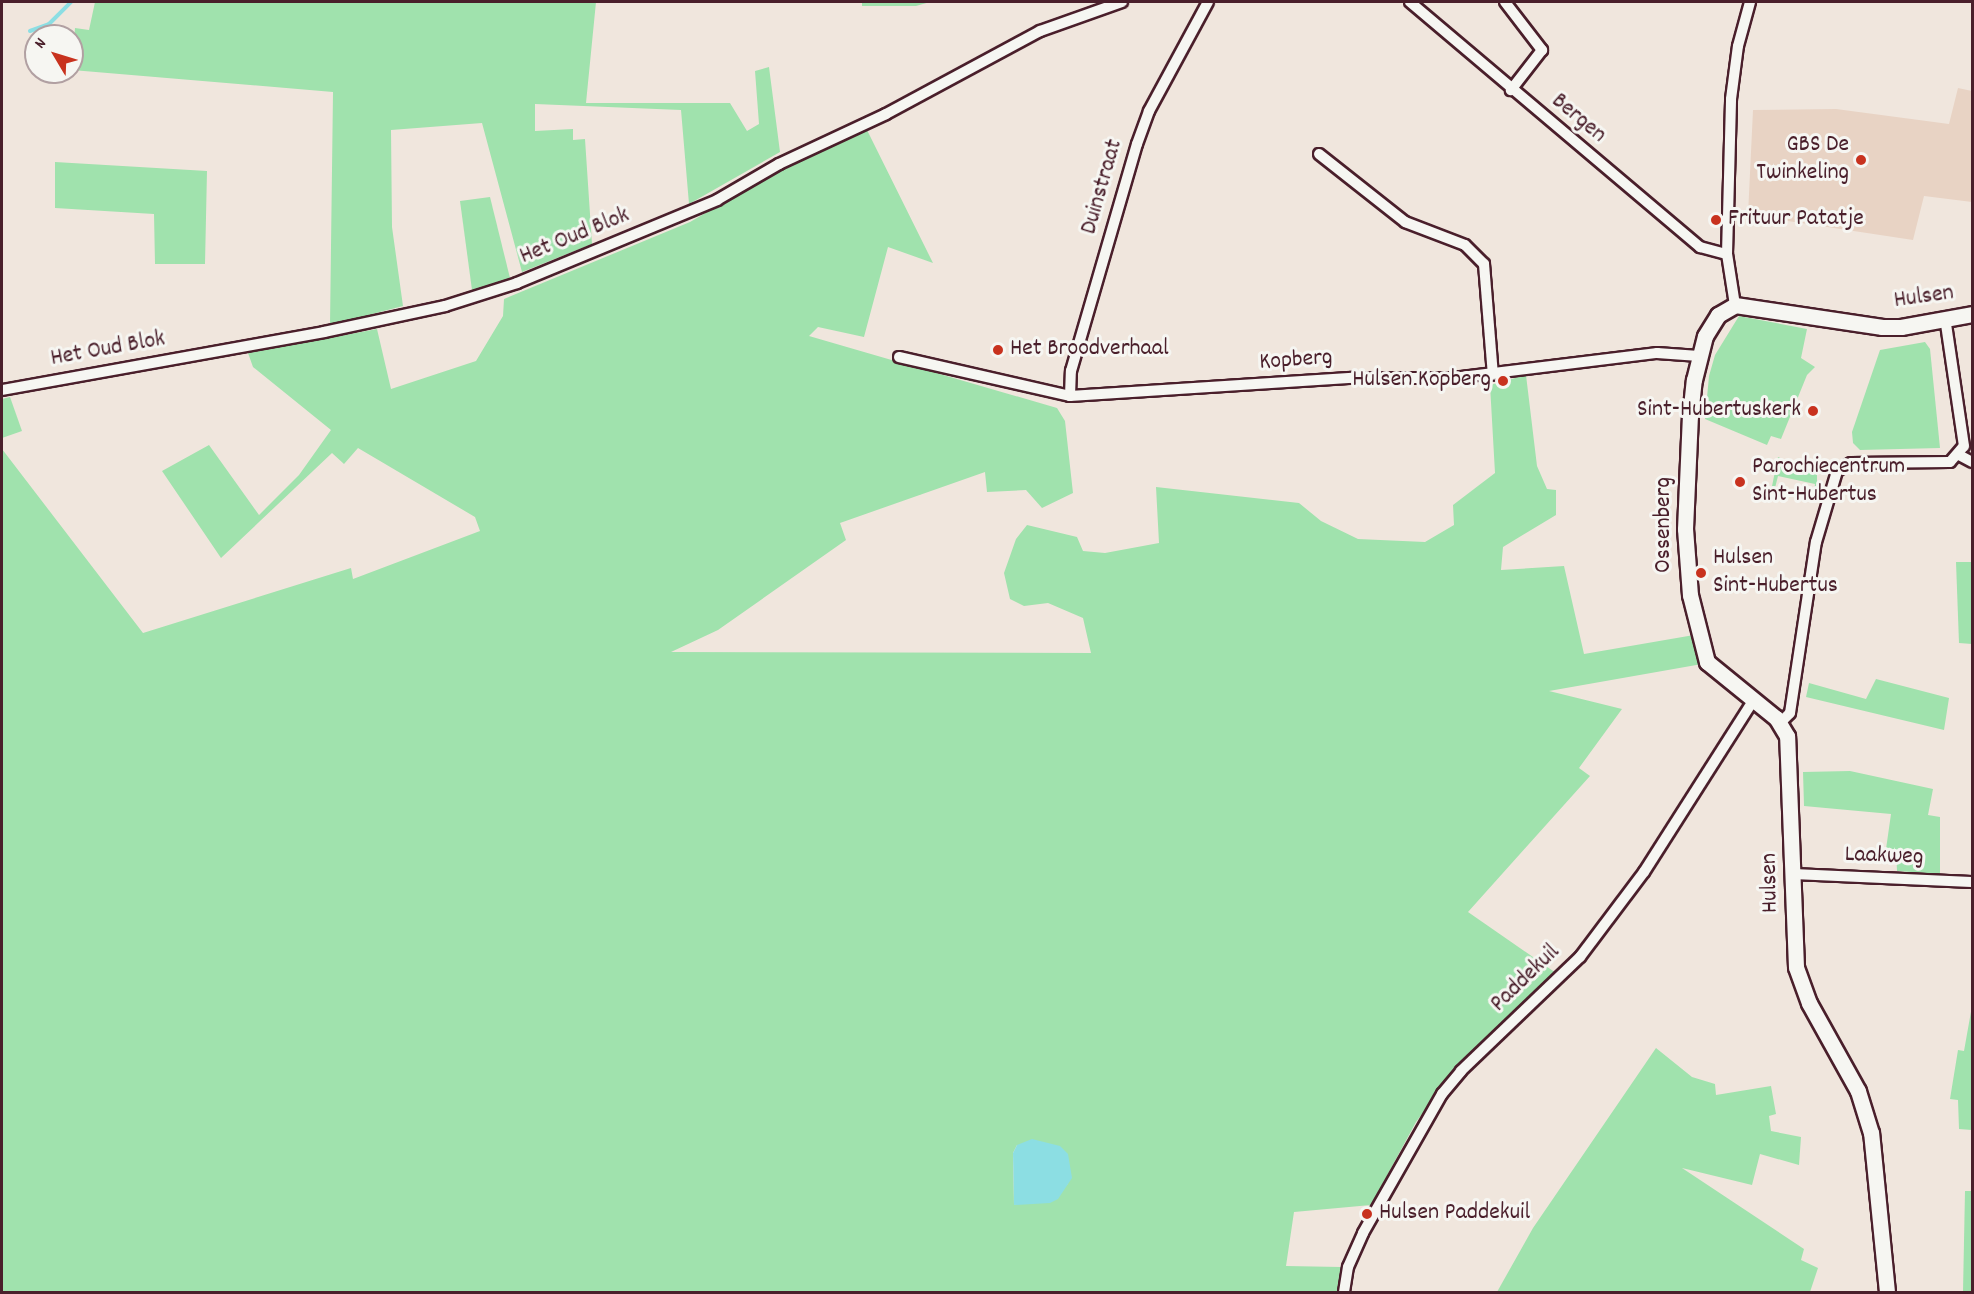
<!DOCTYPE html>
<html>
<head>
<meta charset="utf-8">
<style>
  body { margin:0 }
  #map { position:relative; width:1974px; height:1294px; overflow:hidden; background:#f0e6dd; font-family:Dekko,sans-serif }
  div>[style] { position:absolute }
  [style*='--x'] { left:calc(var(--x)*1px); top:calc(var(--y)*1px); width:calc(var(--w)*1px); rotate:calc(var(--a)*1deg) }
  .built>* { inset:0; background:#e8d3c4 }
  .green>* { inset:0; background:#a0e2ad }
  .water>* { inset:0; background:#8cdee3 }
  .stream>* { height:4px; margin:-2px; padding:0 2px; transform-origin:2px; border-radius:2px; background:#8cdee3 }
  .roads { filter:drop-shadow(2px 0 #4a1f2b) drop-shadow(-2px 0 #4a1f2b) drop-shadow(0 2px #4a1f2b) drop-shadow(0 -2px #4a1f2b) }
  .street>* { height:10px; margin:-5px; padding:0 5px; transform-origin:5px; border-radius:5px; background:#f6f6f2 }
  .secondary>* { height:15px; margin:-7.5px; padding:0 7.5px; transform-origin:7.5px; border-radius:7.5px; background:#f6f6f2 }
  .dots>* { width:16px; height:16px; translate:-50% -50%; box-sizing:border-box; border:3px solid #f6f6f2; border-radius:50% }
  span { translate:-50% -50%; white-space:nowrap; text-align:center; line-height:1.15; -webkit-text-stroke:6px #f6f6f2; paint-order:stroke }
  .street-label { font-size:24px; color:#4a1f2b }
  .poi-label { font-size:24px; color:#4a1f2b }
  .right { translate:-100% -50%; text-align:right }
  .left { translate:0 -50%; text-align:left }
  .frame { position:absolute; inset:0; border:3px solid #4a1f2b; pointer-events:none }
  .north { position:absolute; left:24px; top:24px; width:60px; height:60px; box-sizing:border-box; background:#f6f6f2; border:2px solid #b1a0a2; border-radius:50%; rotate:308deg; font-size:16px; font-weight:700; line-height:24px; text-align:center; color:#4a1f2b }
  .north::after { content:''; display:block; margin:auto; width:21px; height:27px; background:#c8321e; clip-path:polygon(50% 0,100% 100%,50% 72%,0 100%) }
</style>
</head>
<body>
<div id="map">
  <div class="built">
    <i style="clip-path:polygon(1958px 88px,1972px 91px,1972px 202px,1924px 196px,1913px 240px,1748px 215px,1753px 110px,1836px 109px,1949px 124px)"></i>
  </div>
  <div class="green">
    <i style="clip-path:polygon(95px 2px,596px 2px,586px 103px,730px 103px,747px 131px,759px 124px,755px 71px,769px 67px,780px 152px,689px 204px,681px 110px,535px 104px,535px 131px,573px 129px,573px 140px,585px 139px,592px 244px,522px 272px,482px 123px,391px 130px,392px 227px,403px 306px,330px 325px,333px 92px,72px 70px,75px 28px,89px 30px)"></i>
    <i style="clip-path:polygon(862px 2px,930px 2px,916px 6px,862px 6px)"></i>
    <i style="clip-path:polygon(evenodd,867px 130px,933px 263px,888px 247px,864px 337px,818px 327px,809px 336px,1057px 408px,1065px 421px,1073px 493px,1042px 508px,1026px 490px,987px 492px,985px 472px,840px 523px,846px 540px,718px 630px,671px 652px,1091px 653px,1083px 618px,1048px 603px,1024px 606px,1010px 599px,1004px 573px,1016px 539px,1027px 525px,1077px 537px,1083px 551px,1105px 553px,1159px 543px,1156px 487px,1299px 503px,1321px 521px,1358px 539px,1425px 542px,1454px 525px,1453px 505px,1495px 473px,1490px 385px,1526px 375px,1537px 466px,1547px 489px,1556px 490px,1556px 515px,1503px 547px,1501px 570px,1564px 566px,1584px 654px,1694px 635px,1702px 664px,1549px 691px,1622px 709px,1579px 768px,1590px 776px,1468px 912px,1556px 973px,1457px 1067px,1416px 1122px,1371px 1205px,1294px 1212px,1286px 1266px,1341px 1267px,1338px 1292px,2px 1292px,2px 449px,143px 633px,351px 568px,353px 579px,480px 531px,475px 517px,358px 448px,344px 464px,332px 453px,221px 558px,162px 471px,209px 445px,259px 515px,299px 475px,331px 430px,253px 367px,248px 353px,377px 329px,391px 389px,476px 361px,503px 316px,504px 299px,690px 222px,776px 172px,867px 130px,1017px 1145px,1068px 1184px,1014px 1205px,1013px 1153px,1017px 1145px)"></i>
    <i style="clip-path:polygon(55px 162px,207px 171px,205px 264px,155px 264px,154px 214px,55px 208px)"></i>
    <i style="clip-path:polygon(490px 197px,510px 278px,472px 290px,460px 201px)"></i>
    <i style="clip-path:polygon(1739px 316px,1807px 329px,1801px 358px,1815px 367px,1807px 375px,1781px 439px,1771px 436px,1767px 445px,1705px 419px,1709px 376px,1715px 355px)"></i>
    <i style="clip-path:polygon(1925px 342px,1930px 349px,1940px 448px,1860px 450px,1853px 443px,1852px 432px,1880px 350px)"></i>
    <i style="clip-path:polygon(10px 397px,22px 431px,2px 438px,2px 399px)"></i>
    <i style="clip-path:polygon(1778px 457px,1817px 474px,1817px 494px,1814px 493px,1815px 484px,1778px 476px,1774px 492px,1771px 491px)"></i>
    <i style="clip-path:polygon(1956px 562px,1972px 562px,1972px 644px,1959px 643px)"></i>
    <i style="clip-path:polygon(1876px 679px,1949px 698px,1944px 730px,1806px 697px,1809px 683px,1866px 699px)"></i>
    <i style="clip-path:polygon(1850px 771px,1933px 789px,1928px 815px,1940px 817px,1940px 874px,1897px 871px,1896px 849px,1886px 849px,1891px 814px,1804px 806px,1803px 772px)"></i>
    <i style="clip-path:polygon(1972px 1006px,1972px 1130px,1959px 1129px,1958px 1100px,1950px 1099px,1958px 1050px,1964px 1051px)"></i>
    <i style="clip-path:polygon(1656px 1048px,1692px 1077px,1715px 1084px,1716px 1095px,1771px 1086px,1776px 1114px,1769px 1116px,1771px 1131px,1801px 1137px,1799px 1165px,1760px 1154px,1752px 1185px,1682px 1168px,1804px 1249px,1801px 1260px,1818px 1268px,1810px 1292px,1497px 1292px,1533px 1228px)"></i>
    <i style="clip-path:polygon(1965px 1191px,1972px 1191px,1972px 1292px,1963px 1292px)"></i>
  </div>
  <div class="water">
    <i style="clip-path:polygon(1032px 1139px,1060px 1146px,1068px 1154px,1072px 1178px,1058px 1199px,1050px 1203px,1014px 1205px,1013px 1153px,1017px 1145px)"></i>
  </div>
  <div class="stream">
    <i style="--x:30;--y:31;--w:20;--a:-20"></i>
    <i style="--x:49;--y:24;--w:31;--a:-45"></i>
  </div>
  <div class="roads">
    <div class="street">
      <i style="--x:1410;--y:2;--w:380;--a:40.2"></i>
      <i style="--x:1700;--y:247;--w:28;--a:15"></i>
      <i style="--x:1505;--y:2;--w:61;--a:52.4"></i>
      <i style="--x:1542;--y:50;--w:51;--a:127.8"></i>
      <i style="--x:1319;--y:154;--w:110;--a:38.3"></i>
      <i style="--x:1405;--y:222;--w:64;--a:21"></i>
      <i style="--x:1465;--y:245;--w:27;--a:45"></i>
      <i style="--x:1484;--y:264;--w:111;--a:85.4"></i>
      <i style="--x:1735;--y:305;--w:52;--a:-98.9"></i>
      <i style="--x:1727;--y:254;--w:155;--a:-88.5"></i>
      <i style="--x:1731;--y:99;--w:53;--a:-82.5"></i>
      <i style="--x:1738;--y:46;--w:46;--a:-74.7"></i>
      <i style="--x:899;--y:357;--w:175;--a:12.8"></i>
      <i style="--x:1070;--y:396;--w:283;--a:-3.7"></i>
      <i style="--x:1352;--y:378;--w:101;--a:0"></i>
      <i style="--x:1453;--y:378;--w:206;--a:-7"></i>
      <i style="--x:1657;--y:353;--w:42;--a:4.1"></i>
      <i style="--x:2;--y:390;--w:327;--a:-10.2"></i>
      <i style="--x:324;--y:332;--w:124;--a:-12.1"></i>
      <i style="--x:445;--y:306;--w:76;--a:-17.7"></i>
      <i style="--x:517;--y:283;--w:217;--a:-22.5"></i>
      <i style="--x:717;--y:200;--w:72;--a:-30.1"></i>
      <i style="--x:779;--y:164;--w:118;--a:-25"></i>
      <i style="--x:886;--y:114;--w:175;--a:-28.3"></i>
      <i style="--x:1040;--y:31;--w:87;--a:-19.5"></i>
      <i style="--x:1070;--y:396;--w:25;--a:-88"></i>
      <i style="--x:1071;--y:371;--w:236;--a:-73.8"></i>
      <i style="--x:1137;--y:144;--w:35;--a:-70"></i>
      <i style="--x:1149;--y:111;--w:124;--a:-61.6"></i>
      <i style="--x:1959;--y:455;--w:15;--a:28"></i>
      <i style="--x:1780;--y:723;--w:14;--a:-45"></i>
      <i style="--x:1790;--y:713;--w:173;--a:-81.4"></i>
      <i style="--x:1816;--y:542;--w:74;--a:-73.5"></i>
      <i style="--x:1837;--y:471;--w:16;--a:-30"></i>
      <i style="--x:1851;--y:463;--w:99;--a:-0.6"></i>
      <i style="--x:1950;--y:462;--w:21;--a:-49"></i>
      <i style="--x:1964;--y:446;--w:129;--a:-98.4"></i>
      <i style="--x:1793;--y:874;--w:179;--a:2.6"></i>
      <i style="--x:1344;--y:1292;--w:25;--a:-81"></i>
      <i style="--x:1348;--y:1267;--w:37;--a:-66"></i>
      <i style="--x:1363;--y:1233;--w:160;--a:-60.4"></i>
      <i style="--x:1442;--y:1094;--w:30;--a:-50"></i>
      <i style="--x:1461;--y:1071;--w:165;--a:-43.8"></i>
      <i style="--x:1580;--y:957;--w:106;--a:-53"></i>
      <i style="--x:1644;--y:872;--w:203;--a:-57.5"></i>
    </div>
    <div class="secondary">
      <i style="--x:1887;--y:1292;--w:160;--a:-95.7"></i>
      <i style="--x:1871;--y:1133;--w:44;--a:-107.2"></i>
      <i style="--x:1858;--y:1091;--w:101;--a:-119.1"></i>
      <i style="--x:1809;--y:1003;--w:38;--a:-110"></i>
      <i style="--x:1796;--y:967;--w:231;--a:-92.2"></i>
      <i style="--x:1787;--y:736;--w:21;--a:-121"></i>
      <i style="--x:1776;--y:718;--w:89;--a:-140.9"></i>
      <i style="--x:1707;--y:662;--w:69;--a:-104.2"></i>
      <i style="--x:1690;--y:595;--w:66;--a:-94.3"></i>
      <i style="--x:1685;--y:529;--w:113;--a:-87.5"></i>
      <i style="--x:1690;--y:416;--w:36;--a:-84"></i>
      <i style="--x:1694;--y:380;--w:45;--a:-76"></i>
      <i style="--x:1705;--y:336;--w:25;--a:-58"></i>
      <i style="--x:1718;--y:315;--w:20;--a:-30"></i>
      <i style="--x:1735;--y:305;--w:149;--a:8.5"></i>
      <i style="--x:1882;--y:327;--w:19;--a:0"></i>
      <i style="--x:1901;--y:327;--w:72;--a:-10.4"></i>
    </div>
  </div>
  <div class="dots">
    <i style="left:1861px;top:160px;background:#c8321e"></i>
    <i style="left:1716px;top:220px;background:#c8321e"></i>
    <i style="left:998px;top:350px;background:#c8321e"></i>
    <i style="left:1503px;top:381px;background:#c8321e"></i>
    <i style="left:1813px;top:411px;background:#c8321e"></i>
    <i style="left:1740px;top:482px;background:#c8321e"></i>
    <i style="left:1701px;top:573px;background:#c8321e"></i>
    <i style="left:1367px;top:1214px;background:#c8321e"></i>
  </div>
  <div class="street-label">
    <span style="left:1578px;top:119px;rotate:40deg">Bergen</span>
    <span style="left:1103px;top:187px;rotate:-74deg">Duinstraat</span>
    <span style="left:575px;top:237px;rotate:-22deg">Het Oud Blok</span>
    <span style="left:1924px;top:298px;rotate:-8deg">Hulsen</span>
    <span style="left:108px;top:350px;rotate:-10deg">Het Oud Blok</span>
    <span style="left:1296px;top:361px;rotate:-4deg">Kopberg</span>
    <span style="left:1665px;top:525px;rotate:-90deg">Ossenberg</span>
    <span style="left:1884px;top:857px;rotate:2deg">Laakweg</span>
    <span style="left:1771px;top:883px;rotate:-91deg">Hulsen</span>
    <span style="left:1526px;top:979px;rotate:-44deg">Paddekuil</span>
  </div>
  <div class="poi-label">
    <span class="right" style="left:1849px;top:160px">GBS De<br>Twinkeling</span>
    <span class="left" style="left:1728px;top:220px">Frituur Patatje</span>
    <span class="left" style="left:1010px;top:350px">Het Broodverhaal</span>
    <span class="right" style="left:1491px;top:381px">Hulsen Kopberg</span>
    <span class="right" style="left:1801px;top:411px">Sint-Hubertuskerk</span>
    <span class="left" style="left:1752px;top:482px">Parochiecentrum<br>Sint-Hubertus</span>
    <span class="left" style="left:1713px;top:573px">Hulsen<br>Sint-Hubertus</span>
    <span class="left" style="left:1379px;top:1214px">Hulsen Paddekuil</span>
  </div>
  <div class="frame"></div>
  <div class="north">N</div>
</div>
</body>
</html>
